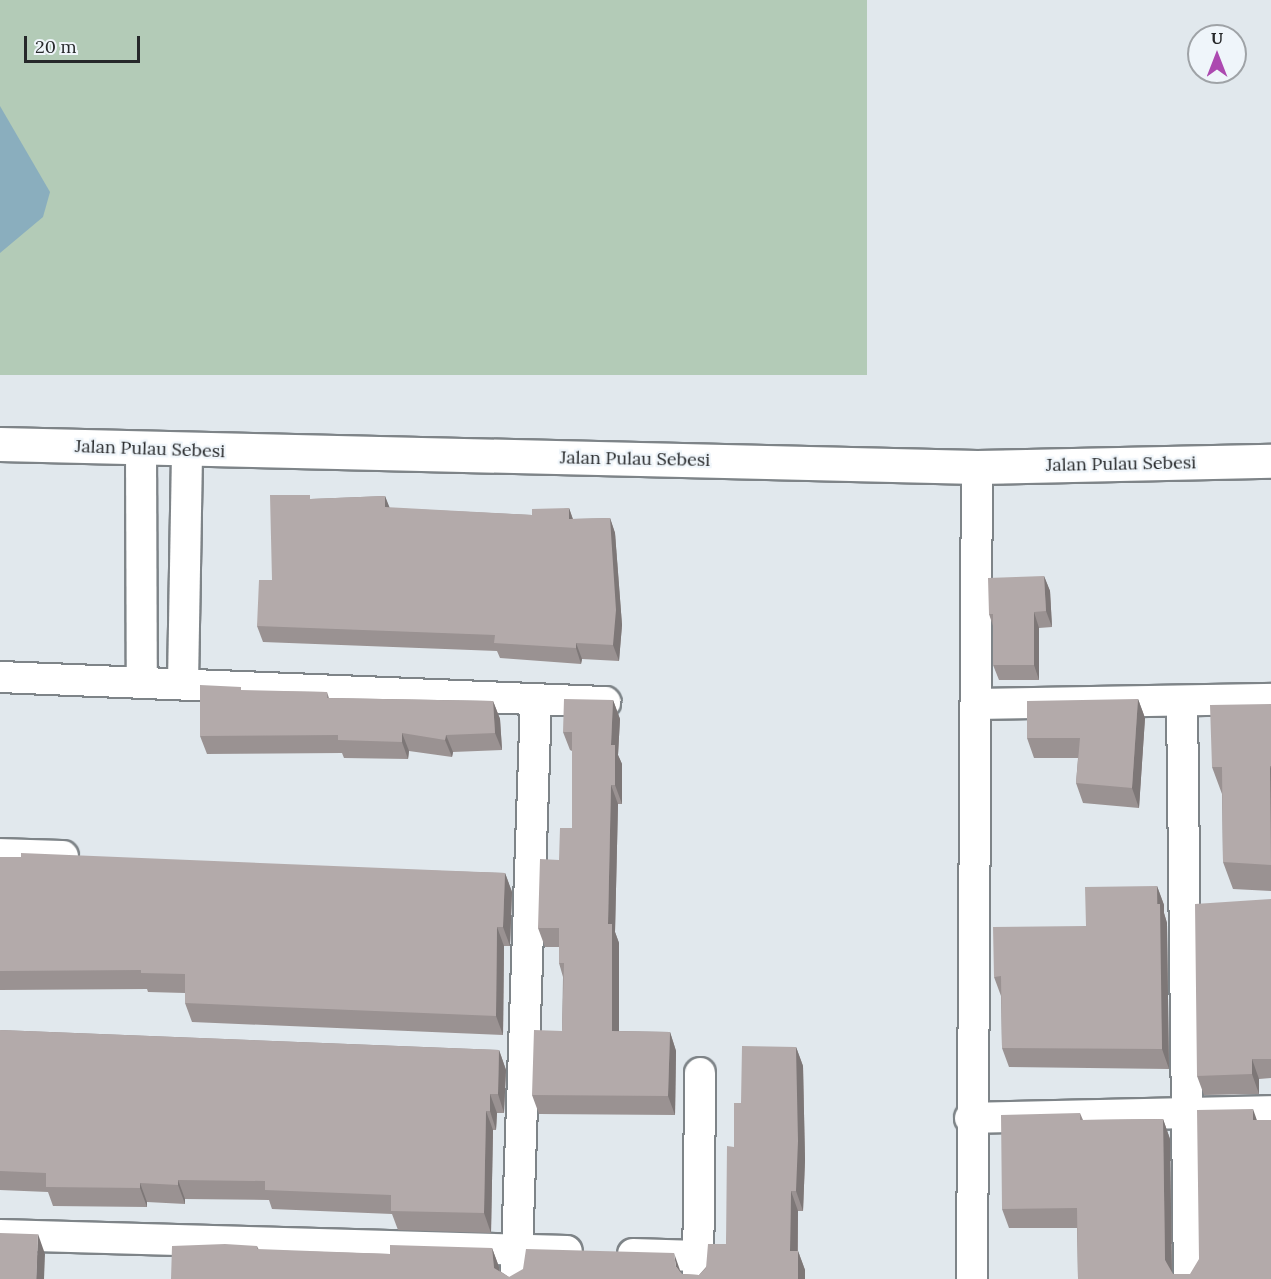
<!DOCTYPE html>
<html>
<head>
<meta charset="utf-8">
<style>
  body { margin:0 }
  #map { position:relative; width:1271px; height:1279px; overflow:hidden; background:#e1e8ed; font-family:Lora,serif }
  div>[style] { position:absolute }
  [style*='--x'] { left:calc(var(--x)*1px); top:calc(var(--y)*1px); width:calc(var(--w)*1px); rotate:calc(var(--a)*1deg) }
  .green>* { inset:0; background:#b3cbb7; transform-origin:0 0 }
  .water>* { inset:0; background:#8aaebe }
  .roads { filter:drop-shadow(2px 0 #7e8488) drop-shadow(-2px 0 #7e8488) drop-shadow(0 2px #7e8488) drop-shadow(0 -2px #7e8488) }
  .minor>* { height:30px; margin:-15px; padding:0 15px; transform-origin:15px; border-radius:15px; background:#fff }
  .tertiary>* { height:33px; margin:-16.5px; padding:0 16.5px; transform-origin:16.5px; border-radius:16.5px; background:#fff }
  .wall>* { inset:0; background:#9a9292 }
  .shaded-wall>* { inset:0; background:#7d7777 }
  .building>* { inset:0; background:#b3aaaa; transform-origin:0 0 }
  span { translate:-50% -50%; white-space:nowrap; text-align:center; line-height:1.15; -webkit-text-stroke:4.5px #eff5fa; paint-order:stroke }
  .street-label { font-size:18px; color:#26282a }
  .north { position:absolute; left:1187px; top:24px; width:60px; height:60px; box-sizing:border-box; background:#eff5fa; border:2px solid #9fa3a7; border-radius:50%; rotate:0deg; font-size:16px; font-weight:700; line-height:24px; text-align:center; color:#26282a }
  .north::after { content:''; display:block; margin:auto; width:21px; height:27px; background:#ac49b0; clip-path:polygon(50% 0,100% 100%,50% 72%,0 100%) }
  .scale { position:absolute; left:24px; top:36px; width:116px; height:27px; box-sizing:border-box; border:3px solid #26282a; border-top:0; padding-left:8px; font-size:18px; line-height:21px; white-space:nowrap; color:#26282a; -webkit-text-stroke:4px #eff5fa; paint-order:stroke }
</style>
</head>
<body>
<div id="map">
  <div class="green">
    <i style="left:0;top:0;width:867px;height:375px"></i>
  </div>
  <div class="water">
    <i style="clip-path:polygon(0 106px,50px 192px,43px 217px,0 253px)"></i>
  </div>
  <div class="roads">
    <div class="minor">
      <i style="--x:141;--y:449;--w:233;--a:89.8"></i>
      <i style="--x:0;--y:677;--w:606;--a:2.37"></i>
      <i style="--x:183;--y:683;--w:233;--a:-89"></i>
      <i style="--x:1182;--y:701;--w:578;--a:89.31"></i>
      <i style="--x:977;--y:704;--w:294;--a:-1"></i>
      <i style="--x:0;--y:854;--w:63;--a:1.8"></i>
      <i style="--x:970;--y:1118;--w:301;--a:-1.3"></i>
      <i style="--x:0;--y:1235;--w:567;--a:1.62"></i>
      <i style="--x:633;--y:1254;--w:65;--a:1.8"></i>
      <i style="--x:516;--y:1279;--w:579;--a:-88.02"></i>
      <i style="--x:698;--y:1279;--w:206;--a:-89.4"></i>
      <i style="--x:972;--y:1279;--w:812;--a:-89.65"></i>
    </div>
    <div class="tertiary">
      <i style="--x:0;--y:444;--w:977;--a:1.35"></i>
      <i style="--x:977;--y:467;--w:294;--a:-1.2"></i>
    </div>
  </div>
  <div class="wall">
    <i style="clip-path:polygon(385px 496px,389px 508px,532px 515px,569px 508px,573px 519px,610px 518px,615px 533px,622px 625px,619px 661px,582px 659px,581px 664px,500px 658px,497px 651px,263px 642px,257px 626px,272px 580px,311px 499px)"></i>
    <i style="clip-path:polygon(1044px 576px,1050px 591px,1052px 627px,1039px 628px,1039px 680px,999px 680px,993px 665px,993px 626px,989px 614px)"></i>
    <i style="clip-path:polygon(242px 691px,327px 692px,329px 698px,493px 701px,500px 719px,502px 750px,453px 752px,452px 757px,409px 751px,408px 759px,344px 758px,342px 753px,207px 754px,200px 736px)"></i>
    <i style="clip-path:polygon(1138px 699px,1145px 718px,1139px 808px,1083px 803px,1076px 783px,1078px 758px,1034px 758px,1027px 738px)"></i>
    <i style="clip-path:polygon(613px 700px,620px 719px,618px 755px,622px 764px,622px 804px,618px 804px,615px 932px,619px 943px,619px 1031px,670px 1032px,676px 1051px,675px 1115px,539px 1114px,532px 1095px,562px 1031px,563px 977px,559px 963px,559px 947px,545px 947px,538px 928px,559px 860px,572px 828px,572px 751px,570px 750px,563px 732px)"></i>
    <i style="clip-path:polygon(1271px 704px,1271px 891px,1233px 889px,1223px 862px,1222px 794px,1212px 767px)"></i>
    <i style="clip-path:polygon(0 857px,505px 873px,512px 892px,510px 946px,504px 946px,503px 1035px,192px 1022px,185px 1003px,185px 993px,148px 992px,147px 989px,0 990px)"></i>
    <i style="clip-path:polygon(1157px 886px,1164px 905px,1164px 913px,1167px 923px,1169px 1069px,1009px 1067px,1002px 1048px,1001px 996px,994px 977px,1086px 926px)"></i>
    <i style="clip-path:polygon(1271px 899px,1271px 1078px,1259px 1079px,1259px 1094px,1204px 1095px,1197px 1076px)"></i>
    <i style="clip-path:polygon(0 1030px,499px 1050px,506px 1070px,504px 1113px,497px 1113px,496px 1130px,493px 1130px,491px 1233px,398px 1230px,392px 1214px,272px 1209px,269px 1200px,185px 1199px,185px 1204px,147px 1202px,147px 1207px,53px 1206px,48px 1192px,0 1190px)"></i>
    <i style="clip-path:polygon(796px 1047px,803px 1066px,805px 1160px,803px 1211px,798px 1211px,798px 1251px,805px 1270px,805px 1279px,171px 1279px,257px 1246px,259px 1250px,390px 1254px,492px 1248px,499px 1267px,500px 1271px,509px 1277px,681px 1273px,682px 1274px,699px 1275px,726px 1244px,734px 1147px,741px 1103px)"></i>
    <i style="clip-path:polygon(1080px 1113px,1083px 1120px,1163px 1119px,1170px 1139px,1172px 1272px,1173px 1274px,1271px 1279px,1078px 1279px,1077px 1228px,1009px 1228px,1002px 1209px)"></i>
  </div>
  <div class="shaded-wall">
    <i style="clip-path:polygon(385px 496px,391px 511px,385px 507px)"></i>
    <i style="clip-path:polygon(569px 508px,574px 523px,569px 519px)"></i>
    <i style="clip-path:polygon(610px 518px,615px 533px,622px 625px,619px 661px,613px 645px)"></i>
    <i style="clip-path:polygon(1044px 576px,1050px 591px,1052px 627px,1046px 611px)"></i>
    <i style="clip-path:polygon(1034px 612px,1039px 628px,1039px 680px,1034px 665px)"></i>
    <i style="clip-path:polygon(576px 643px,582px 659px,581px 664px,576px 648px)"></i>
    <i style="clip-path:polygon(1138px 699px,1145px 718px,1139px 808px,1132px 788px)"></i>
    <i style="clip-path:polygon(613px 700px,620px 719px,618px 755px,622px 764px,622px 804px,615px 785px,611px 745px)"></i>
    <i style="clip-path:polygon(493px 701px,500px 719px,502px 750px,495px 733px)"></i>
    <i style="clip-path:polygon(402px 733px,409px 751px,408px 759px,402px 742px)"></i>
    <i style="clip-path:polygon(446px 735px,453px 752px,452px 757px,445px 740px)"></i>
    <i style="clip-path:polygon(1270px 766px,1271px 769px,1271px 860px)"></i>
    <i style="clip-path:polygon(611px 785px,618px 804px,615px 932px,619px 943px,619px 1049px,612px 1031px,608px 924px)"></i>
    <i style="clip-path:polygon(505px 873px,512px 892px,510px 946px,503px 927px)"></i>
    <i style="clip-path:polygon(1157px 886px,1164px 905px,1164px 913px,1167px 923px,1169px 1069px,1162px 1049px)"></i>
    <i style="clip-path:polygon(497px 927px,504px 946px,503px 1035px,496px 1016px)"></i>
    <i style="clip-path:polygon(670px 1032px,676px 1051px,675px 1115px,668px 1096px)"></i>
    <i style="clip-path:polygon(796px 1047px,803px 1066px,805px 1160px,803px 1211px,796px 1191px)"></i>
    <i style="clip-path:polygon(499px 1050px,506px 1070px,504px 1113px,498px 1094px)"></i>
    <i style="clip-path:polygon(1252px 1059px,1259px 1079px,1259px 1094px,1252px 1074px)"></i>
    <i style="clip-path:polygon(490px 1094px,497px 1113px,496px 1130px,490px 1111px)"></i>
    <i style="clip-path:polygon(1253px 1109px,1260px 1129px,1253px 1120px)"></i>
    <i style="clip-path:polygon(486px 1111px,493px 1130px,491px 1233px,484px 1213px)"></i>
    <i style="clip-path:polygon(1163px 1119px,1170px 1139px,1172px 1279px,1165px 1260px)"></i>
    <i style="clip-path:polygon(178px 1180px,185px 1199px,185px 1204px,178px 1185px)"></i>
    <i style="clip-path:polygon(140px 1183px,147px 1202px,147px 1207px,140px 1188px)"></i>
    <i style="clip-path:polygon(791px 1191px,798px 1211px,797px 1270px,790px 1251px)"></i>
    <i style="clip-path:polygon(38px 1234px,45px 1254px,44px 1279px,36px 1279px)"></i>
    <i style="clip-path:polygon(492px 1248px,499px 1267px,500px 1279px,494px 1268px)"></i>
    <i style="clip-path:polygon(798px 1251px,805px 1270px,805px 1279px,798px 1279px)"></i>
    <i style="clip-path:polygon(674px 1253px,681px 1273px,676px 1267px)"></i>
  </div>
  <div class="building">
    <i style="clip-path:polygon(270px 495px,310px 495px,310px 499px,385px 496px,385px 507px,532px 515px,532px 509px,569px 508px,569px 519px,610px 518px,616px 610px,613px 645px,576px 643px,576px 648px,494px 643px,495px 635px,257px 626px,259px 580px,272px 580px)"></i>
    <i style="clip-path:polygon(1044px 576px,1046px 611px,1034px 612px,1034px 665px,993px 665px,993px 614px,989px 614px,988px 578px)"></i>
    <i style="clip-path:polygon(200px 685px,241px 687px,241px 690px,327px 692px,327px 698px,493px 701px,495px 733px,446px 735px,445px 740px,402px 733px,402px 742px,338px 740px,338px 735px,200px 736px)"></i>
    <i style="clip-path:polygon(564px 699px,613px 700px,611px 745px,615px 745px,615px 785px,611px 785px,608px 924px,612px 924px,612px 1031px,670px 1032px,668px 1096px,532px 1095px,534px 1030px,562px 1031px,564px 963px,559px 963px,559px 928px,538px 928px,540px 859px,559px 860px,560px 828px,572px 828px,572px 732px,563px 732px)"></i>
    <i style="clip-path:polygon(1138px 699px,1132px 788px,1076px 783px,1080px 738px,1027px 738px,1027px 701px)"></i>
    <i style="clip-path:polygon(1271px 704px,1271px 766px,1270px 766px,1271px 865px,1223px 862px,1222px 767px,1212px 767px,1210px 705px)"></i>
    <i style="clip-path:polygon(21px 853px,505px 873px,503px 927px,497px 927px,496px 1016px,185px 1003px,185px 974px,141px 973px,141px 970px,0 971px,0 857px,21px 857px)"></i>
    <i style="clip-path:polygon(1157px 886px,1157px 904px,1160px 904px,1162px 1049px,1002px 1048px,1001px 976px,994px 977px,993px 927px,1086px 926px,1085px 887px)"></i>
    <i style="clip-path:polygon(1271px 899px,1271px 1059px,1252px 1059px,1252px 1074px,1197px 1076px,1195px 904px)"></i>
    <i style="clip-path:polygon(0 1030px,499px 1050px,498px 1094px,490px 1094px,490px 1111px,486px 1111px,484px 1213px,391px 1211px,391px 1195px,265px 1190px,265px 1181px,178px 1180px,178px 1185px,140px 1183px,140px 1188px,46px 1187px,46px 1173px,0 1171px)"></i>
    <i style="clip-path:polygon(742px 1046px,796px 1047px,798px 1141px,796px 1191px,791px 1191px,790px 1251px,798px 1251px,798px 1279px,171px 1279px,172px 1246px,225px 1244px,257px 1246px,257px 1249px,390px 1254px,390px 1245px,492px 1248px,494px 1268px,509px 1277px,523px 1269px,526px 1249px,674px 1253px,676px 1267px,682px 1274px,699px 1275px,706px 1268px,708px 1244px,726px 1244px,727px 1146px,734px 1147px,734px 1103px,741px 1103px)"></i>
    <i style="clip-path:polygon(1253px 1109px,1253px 1120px,1271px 1120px,1271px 1279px,1078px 1279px,1077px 1208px,1002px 1209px,1001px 1115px,1080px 1113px,1080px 1120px,1163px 1119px,1165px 1260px,1173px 1274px,1190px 1274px,1199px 1259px,1197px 1110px)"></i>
    <i style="left:0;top:1233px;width:38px;height:46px;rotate:2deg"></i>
  </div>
  <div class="street-label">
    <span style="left:150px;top:449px;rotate:2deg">Jalan Pulau Sebesi</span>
    <span style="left:635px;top:459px;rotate:1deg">Jalan Pulau Sebesi</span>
    <span style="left:1121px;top:464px;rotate:-1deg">Jalan Pulau Sebesi</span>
  </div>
  <div class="north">U</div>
  <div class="scale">20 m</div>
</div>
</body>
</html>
